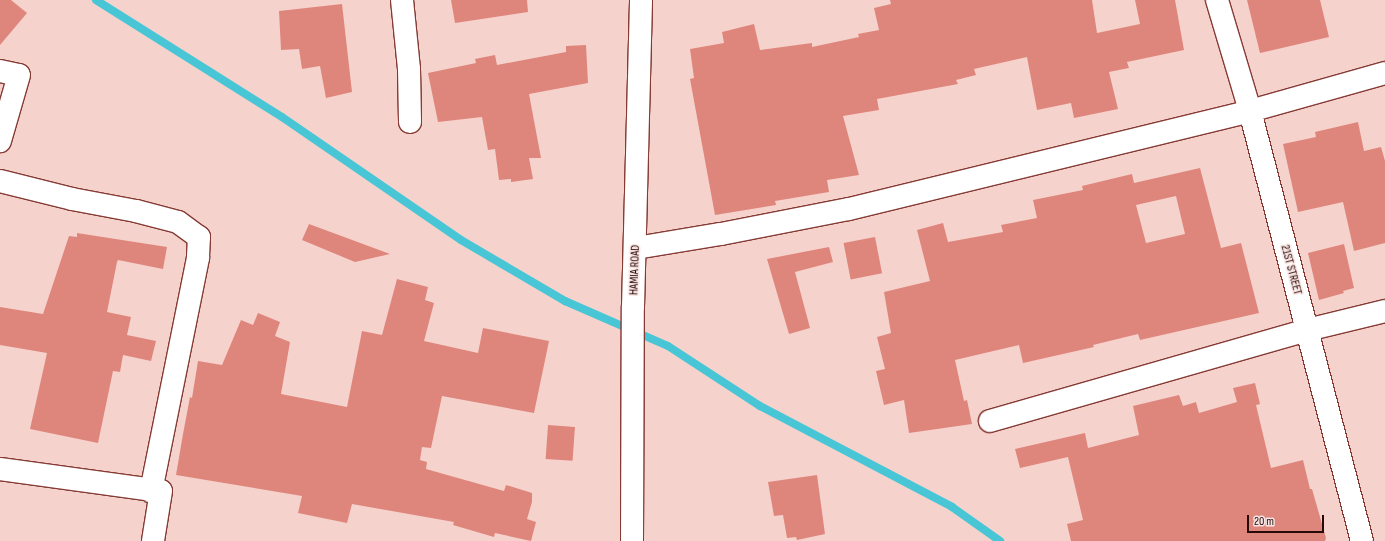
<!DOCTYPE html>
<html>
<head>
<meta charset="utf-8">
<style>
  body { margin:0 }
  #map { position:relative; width:1385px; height:541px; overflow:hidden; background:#f6d2cd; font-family:"Sofia Sans Condensed",sans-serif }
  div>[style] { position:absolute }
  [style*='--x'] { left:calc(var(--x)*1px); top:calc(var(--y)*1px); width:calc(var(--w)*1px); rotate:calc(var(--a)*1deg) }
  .stream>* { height:8px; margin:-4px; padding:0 4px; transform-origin:4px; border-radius:4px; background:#49c6d6 }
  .building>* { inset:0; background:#df867c; transform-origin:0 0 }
  .roads { filter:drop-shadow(1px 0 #853b34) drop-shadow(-1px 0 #853b34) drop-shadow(0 1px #853b34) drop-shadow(0 -1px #853b34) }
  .street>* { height:22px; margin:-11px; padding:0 11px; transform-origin:11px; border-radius:11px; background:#fff }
  .secondary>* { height:22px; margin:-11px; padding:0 11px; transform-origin:11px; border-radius:11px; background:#fff }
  span { translate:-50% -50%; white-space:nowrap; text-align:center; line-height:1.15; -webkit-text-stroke:3px #f7e4e2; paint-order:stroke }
  .street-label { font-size:12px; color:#270907 }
  .scale { position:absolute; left:1247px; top:515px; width:77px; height:18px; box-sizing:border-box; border:2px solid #270907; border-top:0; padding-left:5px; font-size:12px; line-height:14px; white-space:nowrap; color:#270907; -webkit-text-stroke:3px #f7e4e2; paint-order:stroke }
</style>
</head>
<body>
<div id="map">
  <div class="stream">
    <i style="--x:96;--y:0;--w:220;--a:32.2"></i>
    <i style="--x:282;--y:117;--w:217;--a:34.5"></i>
    <i style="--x:461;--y:240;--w:121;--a:30.4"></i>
    <i style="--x:565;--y:301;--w:112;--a:23.6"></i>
    <i style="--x:668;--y:346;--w:110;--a:33.1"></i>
    <i style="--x:760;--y:406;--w:217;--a:27.7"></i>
    <i style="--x:952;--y:507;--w:59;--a:35.3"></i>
  </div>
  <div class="building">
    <i style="clip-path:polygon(0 0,11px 0,27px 13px,0 45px)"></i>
    <i style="clip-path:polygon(451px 0,527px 0,528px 12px,455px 23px)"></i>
    <i style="clip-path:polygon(890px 0,1092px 0,1097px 33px,1140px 24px,1135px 0,1175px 0,1184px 50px,1127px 62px,1129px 68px,1109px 72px,1118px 109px,1074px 118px,1071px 103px,1037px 110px,1027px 57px,974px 69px,976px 75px,956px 80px,958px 84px,877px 99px,879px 110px,843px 116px,859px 175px,827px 180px,829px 192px,775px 201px,776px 205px,715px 215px,690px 79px,694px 78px,690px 49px,724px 43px,722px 32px,754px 24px,760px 50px,812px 43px,812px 47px,859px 37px,858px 34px,879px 30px,874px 8px,891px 4px)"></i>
    <i style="clip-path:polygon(1247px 0,1320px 0,1329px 37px,1260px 53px)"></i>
    <i style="clip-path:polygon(342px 4px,352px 92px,326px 98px,320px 66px,302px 69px,299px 49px,281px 50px,279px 11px)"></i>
    <i style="clip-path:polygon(586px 45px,588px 83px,529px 94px,541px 158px,529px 158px,533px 179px,511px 182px,511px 179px,499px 180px,495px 149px,488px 150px,482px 117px,438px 122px,428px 73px,476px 63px,475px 59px,495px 55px,497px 65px,566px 52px,566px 46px)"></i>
    <i style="clip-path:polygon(1358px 122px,1364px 151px,1381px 147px,1385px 161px,1385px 243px,1354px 251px,1343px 202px,1298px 212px,1283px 144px,1316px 137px,1315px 132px)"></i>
    <i style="clip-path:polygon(evenodd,1200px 168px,1221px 248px,1241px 243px,1259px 313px,1140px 340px,1138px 334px,1093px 345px,1094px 347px,1023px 363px,1019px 345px,955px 360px,964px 401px,967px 400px,972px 424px,909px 433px,904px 400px,884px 405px,876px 371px,885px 369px,877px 337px,891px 333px,884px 292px,930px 281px,917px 230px,943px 223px,948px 242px,1003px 232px,1001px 225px,1037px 218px,1033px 200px,1083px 190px,1082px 186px,1132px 174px,1134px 183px,1200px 168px,1176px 196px,1185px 234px,1146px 243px,1136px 205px,1176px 196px)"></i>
    <i style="clip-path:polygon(309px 224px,390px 254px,355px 262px,302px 240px)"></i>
    <i style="clip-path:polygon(77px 233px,167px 247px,163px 269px,118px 260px,117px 262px,107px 312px,131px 317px,127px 335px,156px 341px,151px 361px,123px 355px,120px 372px,113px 371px,98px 443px,30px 429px,47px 353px,0 345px,0 307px,43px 314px,69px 236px,77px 237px)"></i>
    <i style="left:875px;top:237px;width:37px;height:32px;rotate:79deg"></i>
    <i style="clip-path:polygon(1344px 244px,1354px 288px,1343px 291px,1344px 293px,1319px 300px,1308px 253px)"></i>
    <i style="clip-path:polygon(829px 247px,833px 262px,795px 272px,810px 328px,789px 334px,767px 259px)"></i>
    <i style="clip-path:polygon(397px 279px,428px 287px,425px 300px,434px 303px,424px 341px,478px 353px,483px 328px,549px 341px,534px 413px,442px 396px,431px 448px,422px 447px,420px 460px,427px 462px,426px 469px,504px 491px,506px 485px,532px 493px,532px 502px,527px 519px,536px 522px,531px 541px,495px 533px,494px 537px,453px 525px,454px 522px,352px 504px,347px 523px,298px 513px,302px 496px,176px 475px,183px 434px,190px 397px,192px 398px,198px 361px,222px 365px,241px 320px,253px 325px,258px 313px,280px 322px,275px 336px,290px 342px,281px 394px,347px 407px,362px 331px,382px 335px)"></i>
    <i style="clip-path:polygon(1255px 383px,1260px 404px,1256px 405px,1271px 468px,1303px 460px,1310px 489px,1312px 489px,1326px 538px,1325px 541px,1071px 541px,1067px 524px,1083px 520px,1068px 457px,1020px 468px,1015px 449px,1085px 433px,1088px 448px,1139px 435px,1133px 406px,1179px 395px,1183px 406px,1196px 402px,1199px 413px,1237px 402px,1233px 388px)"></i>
    <i style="left:548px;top:425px;width:27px;height:34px;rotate:4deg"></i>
    <i style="clip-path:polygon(817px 475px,825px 534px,797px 540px,796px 537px,787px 538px,783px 515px,774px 516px,768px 482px)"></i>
  </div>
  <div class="roads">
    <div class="street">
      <i style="--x:402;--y:0;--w:69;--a:84.2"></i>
      <i style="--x:409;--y:69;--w:53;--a:88.9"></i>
      <i style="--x:1217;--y:0;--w:116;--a:73.4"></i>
      <i style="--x:1250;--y:111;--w:444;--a:75.4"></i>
      <i style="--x:0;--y:71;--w:19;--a:12"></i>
      <i style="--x:19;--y:75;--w:69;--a:106.1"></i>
      <i style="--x:0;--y:181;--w:74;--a:14"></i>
      <i style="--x:72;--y:199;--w:65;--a:10.6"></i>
      <i style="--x:136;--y:211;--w:43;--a:14.7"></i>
      <i style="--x:178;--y:222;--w:26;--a:36"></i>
      <i style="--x:199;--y:237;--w:21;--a:93"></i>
      <i style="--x:198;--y:258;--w:238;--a:101.4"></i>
      <i style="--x:636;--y:248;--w:86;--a:-9.4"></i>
      <i style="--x:721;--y:234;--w:130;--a:-11.1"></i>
      <i style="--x:849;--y:209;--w:413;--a:-13.7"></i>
      <i style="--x:1250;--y:111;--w:140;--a:-15.7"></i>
      <i style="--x:990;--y:421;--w:330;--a:-16"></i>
      <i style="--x:1307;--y:330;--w:80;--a:-13.7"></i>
      <i style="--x:0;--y:469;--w:162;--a:7.8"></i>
      <i style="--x:161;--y:491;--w:51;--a:99.1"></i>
    </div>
    <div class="secondary">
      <i style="--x:632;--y:541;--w:234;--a:-89.8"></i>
      <i style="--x:633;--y:307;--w:307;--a:-88.5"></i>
    </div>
  </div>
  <div class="street-label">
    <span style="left:635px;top:270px;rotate:-88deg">HAMIA ROAD</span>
    <span style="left:1291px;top:270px;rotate:75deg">21ST STREET</span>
  </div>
  <div class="scale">20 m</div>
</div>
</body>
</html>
